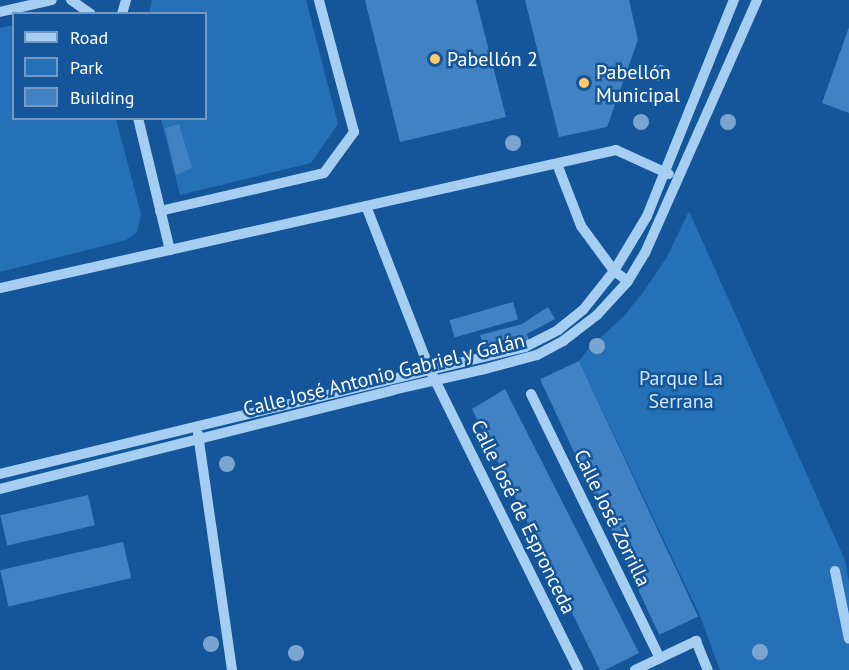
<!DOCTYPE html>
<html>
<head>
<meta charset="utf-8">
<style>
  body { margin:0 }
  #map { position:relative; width:849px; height:670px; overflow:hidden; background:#145699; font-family:"PT Sans",sans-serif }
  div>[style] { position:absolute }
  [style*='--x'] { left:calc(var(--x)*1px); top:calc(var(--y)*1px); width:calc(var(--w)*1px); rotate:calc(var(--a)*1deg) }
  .green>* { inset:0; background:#2670b7 }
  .building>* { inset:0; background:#4182c2; transform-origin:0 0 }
  .minor>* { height:10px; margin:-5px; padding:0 5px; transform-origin:5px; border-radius:5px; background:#a6cef3 }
  .trees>* { width:16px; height:16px; margin:-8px; border-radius:50%; background:#7aa5d0 }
  .dots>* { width:16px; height:16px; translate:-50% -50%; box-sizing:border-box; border:3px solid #145699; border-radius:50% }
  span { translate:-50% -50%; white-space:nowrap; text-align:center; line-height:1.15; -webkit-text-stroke:5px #145699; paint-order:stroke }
  .poi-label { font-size:20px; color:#fff }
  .left { translate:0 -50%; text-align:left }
  .street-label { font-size:20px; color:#fff }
  .park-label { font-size:20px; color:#cee6fd }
  .legend { position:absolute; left:12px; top:12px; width:195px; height:108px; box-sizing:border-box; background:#145699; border:2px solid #729ac2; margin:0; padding:8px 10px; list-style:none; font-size:18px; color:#fff }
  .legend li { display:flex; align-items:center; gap:12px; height:30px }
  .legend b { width:30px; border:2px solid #729ac2 }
</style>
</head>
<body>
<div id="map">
  <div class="green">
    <i style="clip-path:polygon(152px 0,306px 0,338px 124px,311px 163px,180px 195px,161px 119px,206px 118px,206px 14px,149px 14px)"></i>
    <i style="clip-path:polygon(13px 25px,14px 118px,116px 119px,141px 214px,137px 232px,126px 240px,0 272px,0 28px)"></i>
    <i style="clip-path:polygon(689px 211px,845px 560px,849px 582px,849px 670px,720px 670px,700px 616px,579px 361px,590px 347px,624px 316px,644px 291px,667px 257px)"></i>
  </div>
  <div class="building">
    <i style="clip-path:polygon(365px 0,476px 0,506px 117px,400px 142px)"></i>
    <i style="clip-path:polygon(525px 0,629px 0,638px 40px,607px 127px,559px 137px)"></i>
    <i style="clip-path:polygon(849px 27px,849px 113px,822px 103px)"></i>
    <i style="clip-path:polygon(179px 124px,192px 168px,176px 175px,165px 128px)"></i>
    <i style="left:513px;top:302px;width:18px;height:66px;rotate:74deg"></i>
    <i style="clip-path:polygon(548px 307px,555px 319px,527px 334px,529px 340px,485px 351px,480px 335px,522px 324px)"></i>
    <i style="left:579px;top:361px;width:282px;height:43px;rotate:65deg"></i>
    <i style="clip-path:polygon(505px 389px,639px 653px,605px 670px,600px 670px,472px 409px)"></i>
    <i style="left:88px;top:495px;width:31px;height:90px;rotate:77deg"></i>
    <i style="left:123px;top:542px;width:37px;height:126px;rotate:77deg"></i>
  </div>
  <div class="minor">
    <i style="--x:71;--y:0;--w:24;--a:35"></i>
    <i style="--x:0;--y:12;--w:53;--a:-13"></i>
    <i style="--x:122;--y:14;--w:15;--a:-74"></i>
    <i style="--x:138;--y:118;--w:136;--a:76.4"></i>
    <i style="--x:557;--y:164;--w:66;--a:68.8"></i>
    <i style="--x:581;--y:226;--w:56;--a:53.7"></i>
    <i style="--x:614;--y:271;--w:17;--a:36"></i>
    <i style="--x:366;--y:206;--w:176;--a:68.7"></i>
    <i style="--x:430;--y:370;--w:335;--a:63.7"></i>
    <i style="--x:160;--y:211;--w:168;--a:-13"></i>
    <i style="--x:324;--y:173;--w:51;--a:-53.8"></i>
    <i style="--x:354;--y:132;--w:137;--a:-104.9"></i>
    <i style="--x:0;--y:288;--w:631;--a:-12.63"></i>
    <i style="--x:616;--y:150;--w:58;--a:24.4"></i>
    <i style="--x:531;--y:394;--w:294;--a:64"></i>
    <i style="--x:198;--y:434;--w:238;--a:81.8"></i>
    <i style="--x:0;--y:474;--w:540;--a:-13.6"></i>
    <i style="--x:525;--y:347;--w:37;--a:-27"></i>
    <i style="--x:558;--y:330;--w:32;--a:-39"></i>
    <i style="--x:583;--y:310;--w:50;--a:-51.5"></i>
    <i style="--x:614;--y:271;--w:64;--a:-59"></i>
    <i style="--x:647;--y:216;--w:233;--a:-68.1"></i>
    <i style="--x:0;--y:489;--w:405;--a:-14.1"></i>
    <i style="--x:393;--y:390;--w:94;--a:-12.9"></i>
    <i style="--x:485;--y:369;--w:54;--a:-15.1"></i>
    <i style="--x:537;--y:355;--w:30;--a:-28"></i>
    <i style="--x:563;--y:341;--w:43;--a:-37.4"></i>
    <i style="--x:597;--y:315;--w:46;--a:-47.6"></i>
    <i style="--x:628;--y:281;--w:33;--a:-59"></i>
    <i style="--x:645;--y:253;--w:277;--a:-66.1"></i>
    <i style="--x:835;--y:571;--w:69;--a:78.4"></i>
    <i style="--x:635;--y:670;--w:68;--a:-25.4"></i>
    <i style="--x:696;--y:641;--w:31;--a:68"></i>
  </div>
  <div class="trees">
    <i style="left:660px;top:73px"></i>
    <i style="left:641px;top:122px"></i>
    <i style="left:728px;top:122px"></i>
    <i style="left:513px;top:143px"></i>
    <i style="left:597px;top:346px"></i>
    <i style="left:227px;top:464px"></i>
    <i style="left:211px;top:644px"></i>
    <i style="left:760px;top:652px"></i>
    <i style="left:296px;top:653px"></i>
  </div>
  <div class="dots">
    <i style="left:435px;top:59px;background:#ffca68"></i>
    <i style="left:584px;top:83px;background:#ffca68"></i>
  </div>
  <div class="poi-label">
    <span class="left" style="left:447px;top:59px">Pabellón 2</span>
    <span class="left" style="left:596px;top:84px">Pabellón<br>Municipal</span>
  </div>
  <div class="street-label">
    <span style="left:384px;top:375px;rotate:-14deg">Calle José Antonio Gabriel y Galán</span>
    <span style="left:523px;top:517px;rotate:64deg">Calle José de Espronceda</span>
    <span style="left:612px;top:518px;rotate:64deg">Calle José Zorrilla</span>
  </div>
  <div class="park-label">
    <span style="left:681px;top:390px">Parque La<br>Serrana</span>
  </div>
  <ul class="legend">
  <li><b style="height:8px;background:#a6cef3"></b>Road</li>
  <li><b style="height:16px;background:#2670b7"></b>Park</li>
  <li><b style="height:16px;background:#4182c2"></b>Building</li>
  </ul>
</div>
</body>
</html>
